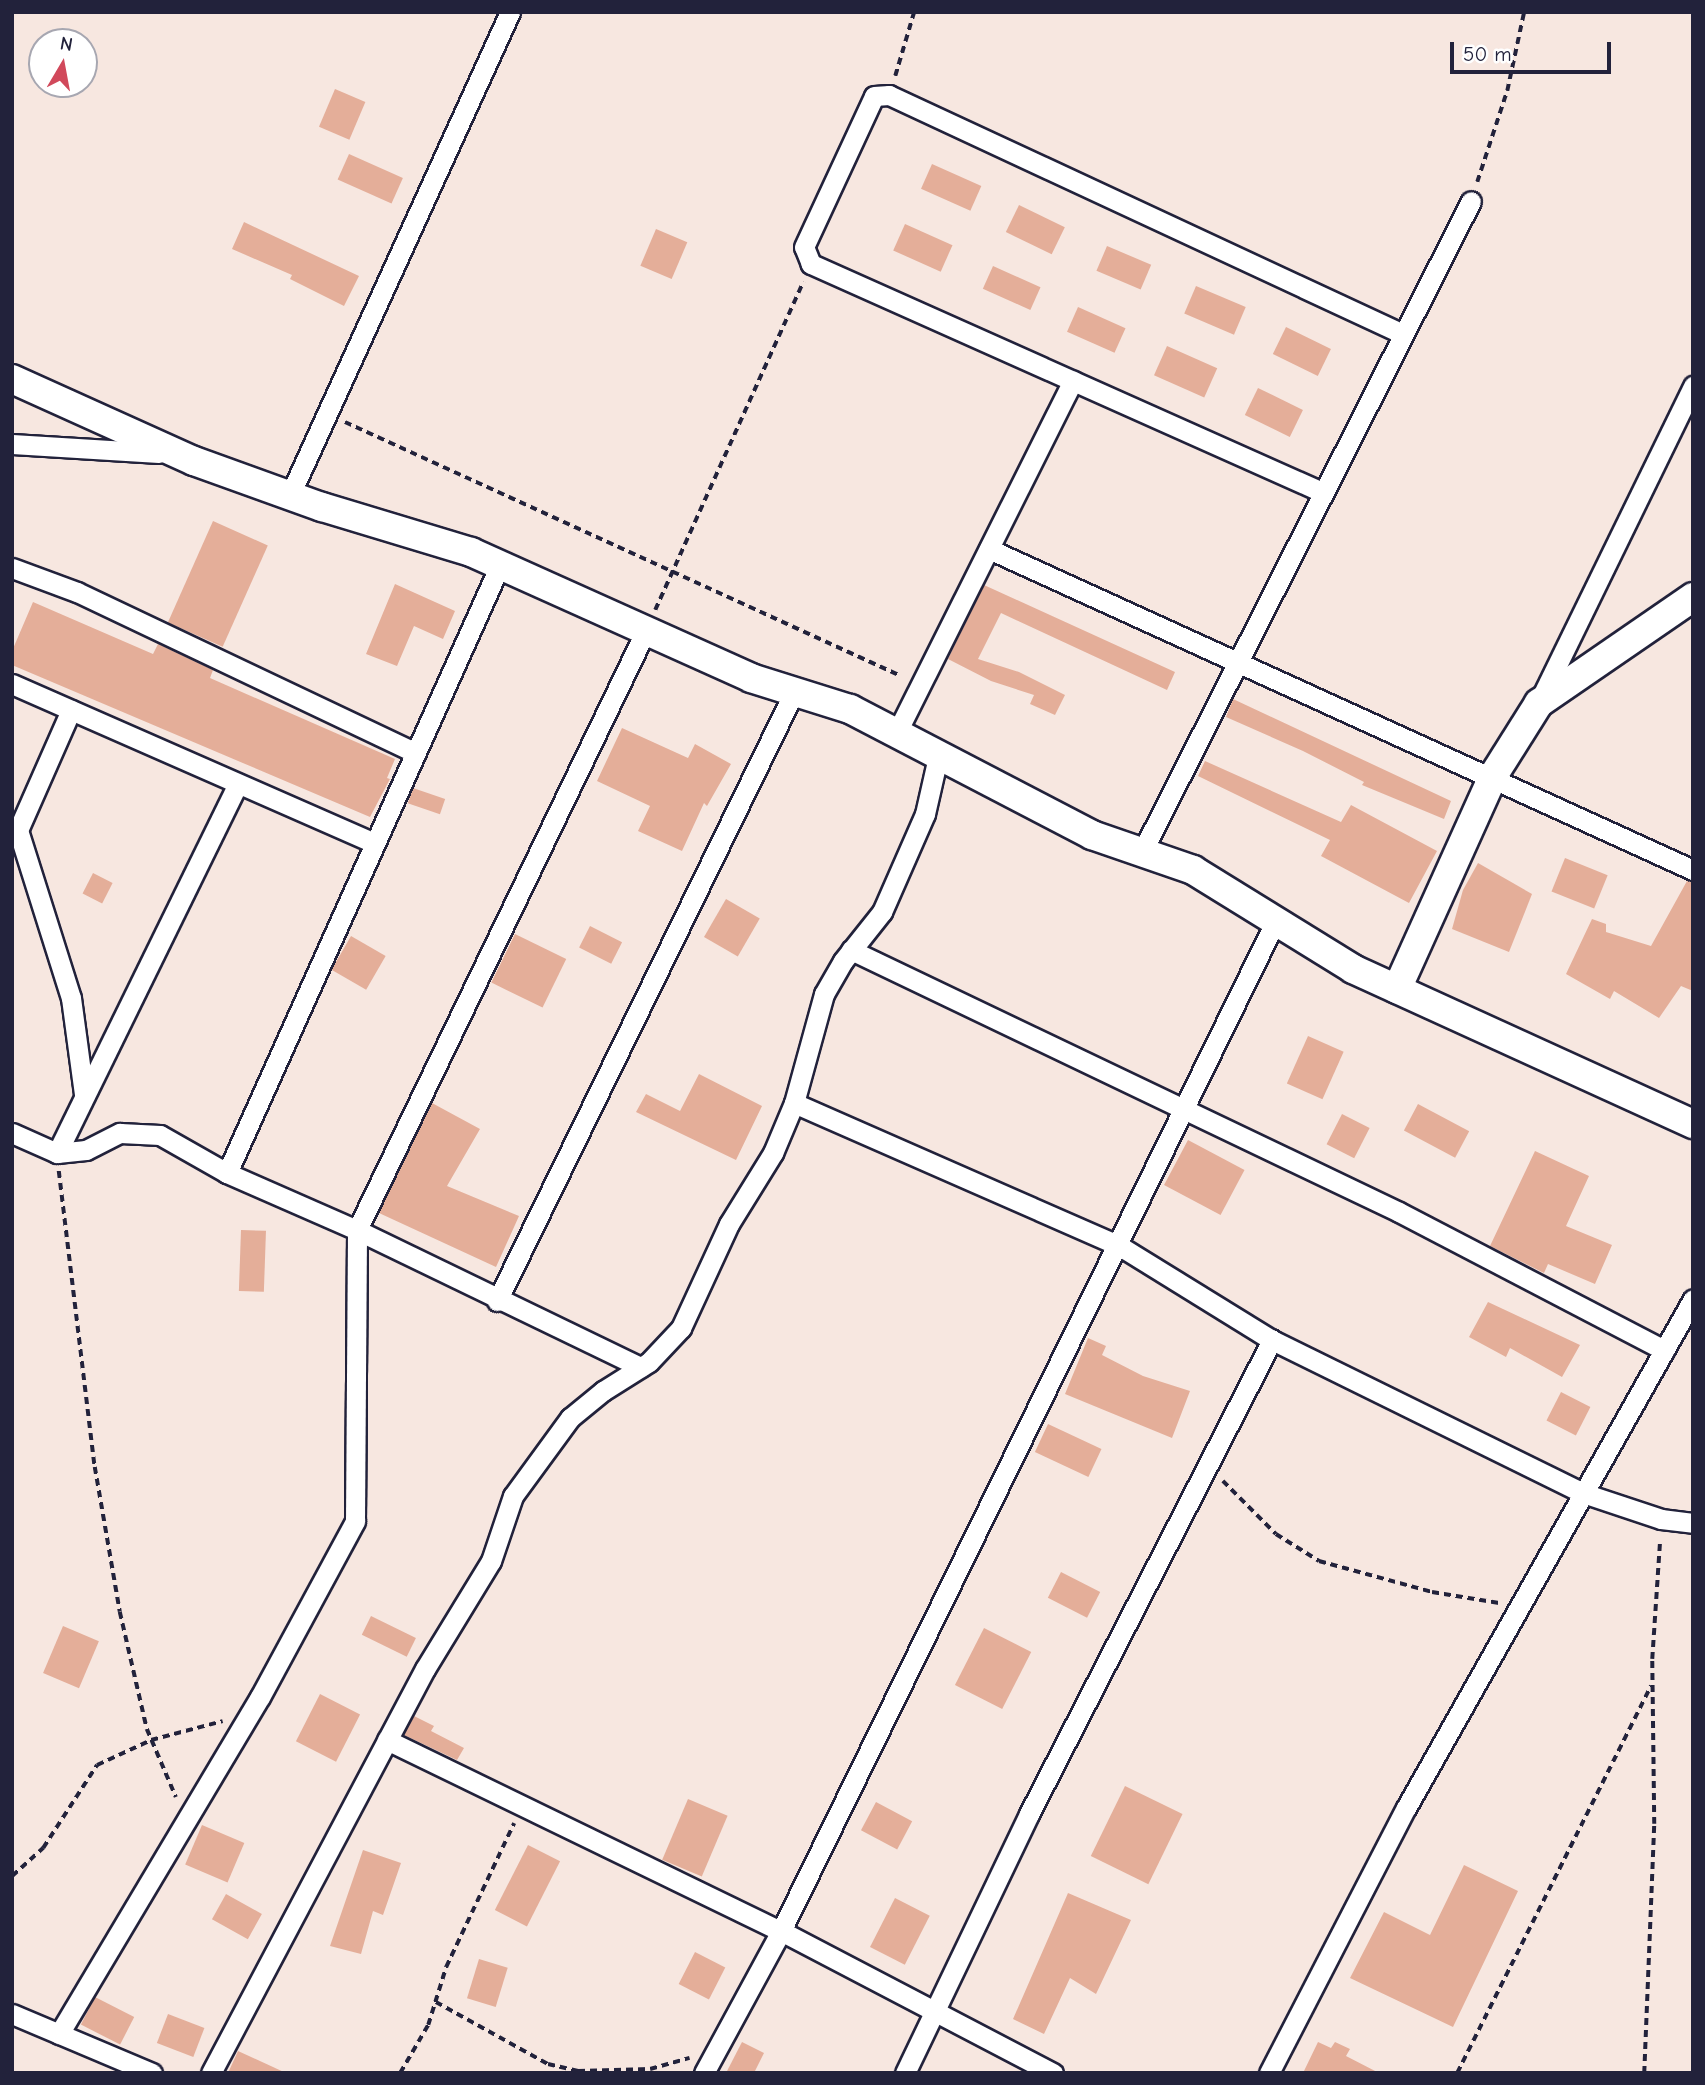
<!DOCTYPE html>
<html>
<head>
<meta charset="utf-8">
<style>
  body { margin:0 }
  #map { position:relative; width:1705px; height:2085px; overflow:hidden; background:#f7e7e0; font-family:"Comic Neue",sans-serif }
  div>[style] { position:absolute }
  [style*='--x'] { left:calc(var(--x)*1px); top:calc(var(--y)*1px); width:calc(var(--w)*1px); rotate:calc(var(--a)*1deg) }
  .building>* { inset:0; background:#e4ae99; transform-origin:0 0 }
  .path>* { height:3.5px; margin-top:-1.75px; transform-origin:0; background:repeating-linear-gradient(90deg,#22223b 0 7px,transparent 0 12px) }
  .roads { filter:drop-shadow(2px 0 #22223b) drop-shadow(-2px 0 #22223b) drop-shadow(0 2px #22223b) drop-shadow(0 -2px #22223b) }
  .street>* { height:19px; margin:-9.5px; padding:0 9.5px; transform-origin:9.5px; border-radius:9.5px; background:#fff }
  .secondary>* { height:28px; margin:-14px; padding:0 14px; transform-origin:14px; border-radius:14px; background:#fff }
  span { translate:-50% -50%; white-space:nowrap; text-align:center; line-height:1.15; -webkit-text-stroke:6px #fff; paint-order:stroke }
  .frame { position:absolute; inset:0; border:14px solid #22223b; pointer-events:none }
  .north { position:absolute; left:28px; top:28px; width:70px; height:70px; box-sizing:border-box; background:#fff; border:2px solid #a7a7b1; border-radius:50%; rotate:10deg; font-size:19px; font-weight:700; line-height:28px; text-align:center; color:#22223b }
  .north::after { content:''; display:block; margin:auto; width:24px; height:32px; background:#d1495b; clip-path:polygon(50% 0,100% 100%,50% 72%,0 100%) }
  .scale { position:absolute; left:1450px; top:42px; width:161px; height:32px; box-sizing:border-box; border:4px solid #22223b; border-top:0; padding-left:9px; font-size:21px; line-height:24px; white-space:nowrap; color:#22223b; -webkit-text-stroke:5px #fff; paint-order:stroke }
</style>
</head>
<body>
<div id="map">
  <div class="building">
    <i style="left:335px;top:89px;width:33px;height:41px;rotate:23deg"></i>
    <i style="left:349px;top:154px;width:59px;height:28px;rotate:24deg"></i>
    <i style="left:932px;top:164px;width:54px;height:27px;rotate:24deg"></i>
    <i style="left:1019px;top:205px;width:51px;height:30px;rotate:26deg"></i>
    <i style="clip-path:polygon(244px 222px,359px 276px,344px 306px,290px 279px,292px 275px,232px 249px)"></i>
    <i style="left:905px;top:224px;width:52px;height:29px;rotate:24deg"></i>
    <i style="left:656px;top:229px;width:34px;height:40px;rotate:23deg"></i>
    <i style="left:1107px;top:246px;width:48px;height:27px;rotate:23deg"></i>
    <i style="left:993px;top:266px;width:52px;height:25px;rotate:24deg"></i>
    <i style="left:1196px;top:286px;width:54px;height:30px;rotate:23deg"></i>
    <i style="left:1078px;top:307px;width:52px;height:27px;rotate:24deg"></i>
    <i style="left:1286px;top:327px;width:50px;height:30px;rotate:26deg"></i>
    <i style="left:1167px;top:346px;width:55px;height:32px;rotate:24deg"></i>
    <i style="left:1258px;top:388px;width:50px;height:30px;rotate:26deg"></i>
    <i style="left:213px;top:521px;width:60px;height:111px;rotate:24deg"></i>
    <i style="clip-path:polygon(395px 584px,455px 611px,443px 639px,414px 626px,397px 666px,366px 654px)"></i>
    <i style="clip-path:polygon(984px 585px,1175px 672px,1167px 690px,1001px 613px,978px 659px,1019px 672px,1065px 695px,1055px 715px,1030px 704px,1034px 695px,991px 681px,948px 659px)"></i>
    <i style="clip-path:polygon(33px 602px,153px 654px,158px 644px,213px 670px,210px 678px,395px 759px,387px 778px,390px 779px,370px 817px,12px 665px,12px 651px)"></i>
    <i style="clip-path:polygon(1233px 699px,1451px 801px,1444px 819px,1362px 785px,1364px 782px,1303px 751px,1226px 717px)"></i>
    <i style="clip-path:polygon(622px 728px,688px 758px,695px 744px,731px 764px,707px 806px,704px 803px,682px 851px,638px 831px,650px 806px,597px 781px)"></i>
    <i style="clip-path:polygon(1205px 761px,1341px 822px,1351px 805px,1437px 851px,1409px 903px,1321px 856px,1330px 840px,1198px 776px)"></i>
    <i style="left:413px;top:788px;width:34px;height:16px;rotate:19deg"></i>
    <i style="left:1565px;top:858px;width:46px;height:36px;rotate:22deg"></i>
    <i style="clip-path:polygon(1478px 863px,1532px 894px,1509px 952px,1452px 929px,1463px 890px)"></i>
    <i style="left:93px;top:873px;width:22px;height:23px;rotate:27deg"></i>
    <i style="clip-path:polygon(1687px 881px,1693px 882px,1693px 991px,1681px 986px,1659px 1018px,1614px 991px,1610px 999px,1566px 974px,1592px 919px,1606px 924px,1606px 932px,1651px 946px)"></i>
    <i style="left:726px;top:899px;width:39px;height:44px;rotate:30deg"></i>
    <i style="left:590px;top:926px;width:36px;height:24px;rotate:27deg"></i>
    <i style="left:515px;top:934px;width:57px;height:54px;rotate:26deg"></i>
    <i style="left:351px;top:936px;width:40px;height:39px;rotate:30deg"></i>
    <i style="left:1308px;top:1036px;width:39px;height:52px;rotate:24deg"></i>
    <i style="clip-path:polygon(699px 1074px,762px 1106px,736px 1160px,636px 1112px,646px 1094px,680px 1111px)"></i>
    <i style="clip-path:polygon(432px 1103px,480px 1129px,447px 1186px,519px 1216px,496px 1267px,379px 1213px)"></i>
    <i style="left:1418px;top:1104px;width:58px;height:30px;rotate:28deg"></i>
    <i style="left:1342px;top:1114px;width:31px;height:34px;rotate:27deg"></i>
    <i style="left:1188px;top:1140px;width:64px;height:51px;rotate:28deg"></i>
    <i style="clip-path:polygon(1535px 1151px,1589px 1176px,1566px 1226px,1612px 1245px,1595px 1284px,1548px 1264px,1544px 1273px,1490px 1246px)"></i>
    <i style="left:241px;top:1230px;width:25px;height:61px;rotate:2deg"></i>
    <i style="clip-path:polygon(1488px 1302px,1580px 1345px,1562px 1377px,1510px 1348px,1506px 1357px,1469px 1337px)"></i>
    <i style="clip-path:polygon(1088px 1338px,1106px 1346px,1102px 1355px,1143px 1376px,1190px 1391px,1172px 1438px,1065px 1394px)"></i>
    <i style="left:1561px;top:1392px;width:33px;height:32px;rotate:27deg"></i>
    <i style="left:1048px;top:1424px;width:59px;height:31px;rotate:25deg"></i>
    <i style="left:1061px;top:1572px;width:44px;height:29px;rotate:27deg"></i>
    <i style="left:371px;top:1616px;width:50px;height:21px;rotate:26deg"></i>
    <i style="left:63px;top:1626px;width:39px;height:51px;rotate:23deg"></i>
    <i style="left:984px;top:1628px;width:53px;height:64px;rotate:27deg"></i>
    <i style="left:320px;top:1694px;width:45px;height:53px;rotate:27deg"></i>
    <i style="clip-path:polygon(414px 1716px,434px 1726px,431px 1731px,464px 1748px,457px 1760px,404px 1735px)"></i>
    <i style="left:1125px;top:1786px;width:64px;height:78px;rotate:26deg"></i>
    <i style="left:688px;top:1799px;width:43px;height:66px;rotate:23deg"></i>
    <i style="left:876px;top:1802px;width:41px;height:32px;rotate:28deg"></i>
    <i style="left:202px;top:1825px;width:46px;height:43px;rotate:23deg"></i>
    <i style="left:528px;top:1845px;width:36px;height:73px;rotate:27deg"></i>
    <i style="clip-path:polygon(363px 1850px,401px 1863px,383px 1915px,373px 1911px,361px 1954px,330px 1946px)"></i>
    <i style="clip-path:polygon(1464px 1865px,1518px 1891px,1453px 2027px,1350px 1978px,1384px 1912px,1430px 1935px)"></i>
    <i style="clip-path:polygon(1068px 1893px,1131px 1920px,1096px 1994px,1070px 1978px,1044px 2034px,1013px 2019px)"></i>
    <i style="left:226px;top:1894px;width:41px;height:29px;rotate:29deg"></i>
    <i style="left:895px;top:1898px;width:39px;height:55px;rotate:27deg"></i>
    <i style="left:695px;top:1952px;width:34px;height:36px;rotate:27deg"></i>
    <i style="left:479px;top:1959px;width:30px;height:41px;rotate:17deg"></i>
    <i style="left:95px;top:1997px;width:44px;height:31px;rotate:27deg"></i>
    <i style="left:168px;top:2014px;width:39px;height:31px;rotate:21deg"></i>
    <i style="clip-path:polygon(742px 2042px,764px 2053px,754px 2073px,726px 2073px)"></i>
    <i style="clip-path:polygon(1318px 2042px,1331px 2048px,1335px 2042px,1350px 2049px,1346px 2056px,1379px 2073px,1303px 2073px)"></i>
    <i style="clip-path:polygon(238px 2051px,286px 2073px,228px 2073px)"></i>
  </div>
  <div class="path">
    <i style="--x:895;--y:76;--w:67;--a:-73.5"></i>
    <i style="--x:1477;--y:182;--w:96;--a:-71.8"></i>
    <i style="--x:1507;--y:91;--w:81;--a:-77.9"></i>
    <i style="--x:345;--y:422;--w:611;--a:24.55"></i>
    <i style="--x:655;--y:610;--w:360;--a:-65.7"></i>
    <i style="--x:59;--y:1171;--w:298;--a:83.1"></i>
    <i style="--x:95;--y:1467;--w:147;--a:80.2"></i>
    <i style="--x:120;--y:1612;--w:120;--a:77"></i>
    <i style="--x:147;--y:1729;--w:74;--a:66.9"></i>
    <i style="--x:1223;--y:1481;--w:75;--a:45"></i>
    <i style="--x:1276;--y:1534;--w:51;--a:32.1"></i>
    <i style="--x:1319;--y:1561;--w:117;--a:15.3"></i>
    <i style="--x:1432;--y:1592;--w:68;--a:9.3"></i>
    <i style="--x:12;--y:1876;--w:42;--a:-42.1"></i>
    <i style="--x:43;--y:1848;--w:99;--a:-57"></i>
    <i style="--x:97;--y:1765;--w:60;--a:-24.8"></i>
    <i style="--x:151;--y:1740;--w:74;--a:-14.8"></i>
    <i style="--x:436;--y:2002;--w:128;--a:29"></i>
    <i style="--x:548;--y:2064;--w:31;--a:13"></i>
    <i style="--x:578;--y:2071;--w:72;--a:-1.6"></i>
    <i style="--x:650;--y:2069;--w:41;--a:-15.8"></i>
    <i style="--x:400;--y:2073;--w:56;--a:-59.7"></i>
    <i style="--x:428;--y:2025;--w:61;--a:-72.8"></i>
    <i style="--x:446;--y:1967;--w:159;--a:-64.7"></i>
    <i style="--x:1457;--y:2073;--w:433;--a:-63.4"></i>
    <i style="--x:1644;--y:2073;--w:249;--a:-87.7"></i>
    <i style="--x:1654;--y:1824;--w:165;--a:-90.7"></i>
    <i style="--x:1652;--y:1659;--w:120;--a:-86.2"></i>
  </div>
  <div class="roads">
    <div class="street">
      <i style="--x:12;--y:444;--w:147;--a:3.5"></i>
      <i style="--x:1322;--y:492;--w:560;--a:-155.95"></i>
      <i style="--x:811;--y:264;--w:18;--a:-112"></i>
      <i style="--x:804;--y:247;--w:166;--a:-65.1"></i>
      <i style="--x:874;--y:96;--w:15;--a:-4"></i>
      <i style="--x:889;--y:95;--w:567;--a:24.94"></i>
      <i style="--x:290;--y:495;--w:531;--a:-65.51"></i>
      <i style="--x:989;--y:549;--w:774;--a:24.51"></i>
      <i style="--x:12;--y:568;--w:69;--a:20.3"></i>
      <i style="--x:77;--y:592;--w:375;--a:25.4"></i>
      <i style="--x:12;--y:684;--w:395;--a:23.7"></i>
      <i style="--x:1539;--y:702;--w:352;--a:-64"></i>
      <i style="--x:71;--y:710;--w:131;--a:113.8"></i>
      <i style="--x:18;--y:830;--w:176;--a:72.5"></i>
      <i style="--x:71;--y:998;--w:97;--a:82.3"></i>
      <i style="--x:896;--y:734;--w:395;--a:-63.4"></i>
      <i style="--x:1142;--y:852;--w:729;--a:-63.19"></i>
      <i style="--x:851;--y:950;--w:607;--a:25.55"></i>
      <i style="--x:1399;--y:1212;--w:299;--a:27.5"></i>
      <i style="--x:794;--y:1103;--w:354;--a:23.7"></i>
      <i style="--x:1118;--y:1245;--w:181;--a:31.7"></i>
      <i style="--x:1272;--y:1340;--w:347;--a:26.2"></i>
      <i style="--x:1583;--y:1493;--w:82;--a:18.4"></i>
      <i style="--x:1661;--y:1519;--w:32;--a:7"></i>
      <i style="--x:12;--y:1133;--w:49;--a:24"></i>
      <i style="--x:57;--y:1153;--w:29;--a:-6"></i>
      <i style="--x:86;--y:1150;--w:38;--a:-27"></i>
      <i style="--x:120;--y:1133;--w:40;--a:2.9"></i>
      <i style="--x:160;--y:1135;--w:77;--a:29.6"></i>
      <i style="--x:227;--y:1173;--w:142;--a:23.7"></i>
      <i style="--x:357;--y:1230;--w:315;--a:25.8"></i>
      <i style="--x:57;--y:1153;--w:411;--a:-63.9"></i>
      <i style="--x:227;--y:1173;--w:666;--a:-65.82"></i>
      <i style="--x:497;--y:1301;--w:678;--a:-64"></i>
      <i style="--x:387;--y:1740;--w:438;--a:25.9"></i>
      <i style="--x:781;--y:1931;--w:307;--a:27.6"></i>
      <i style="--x:12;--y:2014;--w:152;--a:22.9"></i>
      <i style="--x:59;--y:2034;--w:392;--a:-59.2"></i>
      <i style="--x:260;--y:1697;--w:200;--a:-61.6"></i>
      <i style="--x:355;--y:1521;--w:291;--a:-89.6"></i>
      <i style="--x:357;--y:1230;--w:666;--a:-64.28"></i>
      <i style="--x:211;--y:2073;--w:457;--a:-62.1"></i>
      <i style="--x:425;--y:1669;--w:127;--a:-58.6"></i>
      <i style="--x:491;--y:1561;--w:69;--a:-71.3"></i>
      <i style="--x:513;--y:1496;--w:97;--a:-53.8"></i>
      <i style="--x:570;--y:1418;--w:43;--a:-39.3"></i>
      <i style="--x:603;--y:1391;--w:54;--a:-32.2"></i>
      <i style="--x:649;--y:1362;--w:47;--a:-46.7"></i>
      <i style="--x:681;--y:1328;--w:115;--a:-65.2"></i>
      <i style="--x:729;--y:1224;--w:84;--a:-58.2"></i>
      <i style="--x:773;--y:1153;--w:54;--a:-67.2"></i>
      <i style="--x:794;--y:1103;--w:113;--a:-74.6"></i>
      <i style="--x:824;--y:994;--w:38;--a:-60"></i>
      <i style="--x:843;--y:961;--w:63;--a:-51.5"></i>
      <i style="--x:882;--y:912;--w:107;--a:-66.3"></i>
      <i style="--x:925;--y:814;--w:58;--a:-77.2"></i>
      <i style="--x:704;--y:2073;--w:162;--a:-61.5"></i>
      <i style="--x:781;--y:1931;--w:1128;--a:-63.91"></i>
      <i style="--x:905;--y:2073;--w:287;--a:-64.4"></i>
      <i style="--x:1029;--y:1814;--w:533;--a:-62.86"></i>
      <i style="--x:1269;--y:2073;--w:298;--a:-62.7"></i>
      <i style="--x:1406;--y:1808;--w:584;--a:-60.58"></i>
    </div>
    <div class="secondary">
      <i style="--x:12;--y:379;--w:200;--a:24.3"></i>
      <i style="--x:194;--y:461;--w:136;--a:19.8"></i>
      <i style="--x:322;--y:507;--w:156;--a:16.8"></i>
      <i style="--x:471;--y:552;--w:307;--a:24.2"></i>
      <i style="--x:751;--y:678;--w:104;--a:17.4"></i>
      <i style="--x:850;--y:709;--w:273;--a:27.5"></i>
      <i style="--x:1092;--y:835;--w:107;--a:19.1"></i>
      <i style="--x:1193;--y:870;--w:188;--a:31.7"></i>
      <i style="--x:1353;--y:969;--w:374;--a:24.5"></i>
      <i style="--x:1397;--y:989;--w:234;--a:-65.7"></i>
      <i style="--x:1493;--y:776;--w:86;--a:-57.8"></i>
      <i style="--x:1539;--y:703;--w:187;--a:-34.5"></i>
    </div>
  </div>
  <div class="frame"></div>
  <div class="north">N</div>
  <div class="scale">50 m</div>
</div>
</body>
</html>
